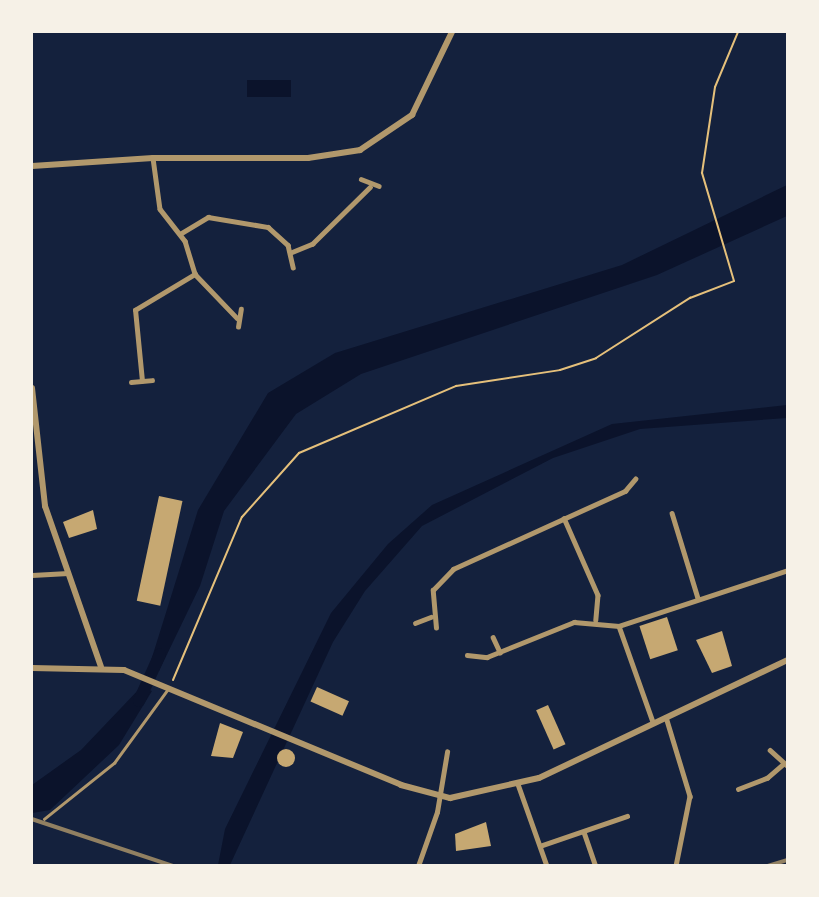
<!DOCTYPE html>
<html>
<head>
<meta charset="utf-8">
<style>
  body { margin:0 }
  #map { position:relative; width:819px; height:897px; overflow:hidden; background:#14213d; font-family:Manrope,sans-serif }
  div>[style] { position:absolute }
  [style*='--x'] { left:calc(var(--x)*1px); top:calc(var(--y)*1px); width:calc(var(--w)*1px); rotate:calc(var(--a)*1deg) }
  .water>* { inset:0; background:#0b132b; transform-origin:0 0 }
  .canal>* { height:12px; margin:-6px; padding:0 6px; transform-origin:6px; border-radius:6px; background:#0b132b }
  .building>* { inset:0; background:#c6a872; transform-origin:0 0 }
  .round { border-radius:50% }
  .path>* { height:2px; margin:-1px; padding:0 1px; transform-origin:1px; border-radius:1px; background:#e5c07b }
  .service>* { height:2.5px; margin:-1.25px; padding:0 1.25px; transform-origin:1.25px; border-radius:1.25px; background:#b1986c }
  .minor>* { height:4.5px; margin:-2.25px; padding:0 2.25px; transform-origin:2.25px; border-radius:2.25px; background:#b1986c }
  .tertiary>* { height:6px; margin:-3px; padding:0 3px; transform-origin:3px; border-radius:3px; background:#b1986c }
  .rail>* { height:3.5px; margin:-1.75px; padding:0 1.75px; transform-origin:1.75px; border-radius:1.75px; background:#918062 }
  span { translate:-50% -50%; white-space:nowrap; text-align:center; line-height:1.15; -webkit-text-stroke:7px #f6f1e7; paint-order:stroke }
  .frame { position:absolute; inset:0; border:33px solid #f6f1e7; pointer-events:none }
</style>
</head>
<body>
<div id="map">
  <div class="water">
    <i style="left:291px;top:80px;width:17px;height:44px;rotate:90deg"></i>
    <i style="clip-path:polygon(787px 185px,787px 216px,657px 275px,361px 374px,296px 414px,224px 511px,200px 586px,159px 671px,149px 667px,198px 510px,268px 393px,335px 353px,622px 265px)"></i>
    <i style="clip-path:polygon(787px 405px,787px 418px,640px 429px,553px 458px,422px 526px,365px 591px,333px 642px,230px 865px,218px 865px,225px 829px,331px 613px,388px 544px,432px 505px,612px 424px)"></i>
    <i style="clip-path:polygon(141px 687px,152px 691px,119px 745px,50px 810px,32px 813px,32px 785px,81px 750px)"></i>
  </div>
  <div class="canal">
    <i style="--x:139;--y:701;--w:51;--a:-65.9"></i>
  </div>
  <div class="building">
    <i style="left:159px;top:496px;width:24px;height:107px;rotate:12deg"></i>
    <i style="clip-path:polygon(93px 510px,97px 529px,69px 538px,63px 522px)"></i>
    <i style="left:667px;top:617px;width:35px;height:29px;rotate:72deg"></i>
    <i style="clip-path:polygon(722px 631px,732px 666px,712px 673px,696px 640px)"></i>
    <i style="left:317px;top:687px;width:35px;height:16px;rotate:24deg"></i>
    <i style="left:548px;top:705px;width:43px;height:13px;rotate:66deg"></i>
    <i style="clip-path:polygon(220px 723px,243px 732px,233px 758px,211px 756px)"></i>
    <i class="round" style="left:277px;top:749px;width:18px;height:18px"></i>
    <i style="clip-path:polygon(486px 822px,491px 846px,456px 851px,455px 834px)"></i>
  </div>
  <div class="path">
    <i style="--x:173;--y:680;--w:177;--a:-67.1"></i>
    <i style="--x:242;--y:517;--w:86;--a:-48.3"></i>
    <i style="--x:299;--y:453;--w:171;--a:-23.1"></i>
    <i style="--x:456;--y:386;--w:105;--a:-8.7"></i>
    <i style="--x:560;--y:370;--w:38;--a:-18"></i>
    <i style="--x:596;--y:358;--w:112;--a:-32.6"></i>
    <i style="--x:690;--y:298;--w:47;--a:-21.1"></i>
    <i style="--x:734;--y:281;--w:113;--a:-106.5"></i>
    <i style="--x:702;--y:173;--w:87;--a:-81.4"></i>
    <i style="--x:715;--y:87;--w:60;--a:-67.3"></i>
  </div>
  <div class="service">
    <i style="--x:44;--y:819;--w:90;--a:-38.7"></i>
    <i style="--x:114;--y:763;--w:92;--a:-53.9"></i>
  </div>
  <div class="minor">
    <i style="--x:153;--y:158;--w:51;--a:82.2"></i>
    <i style="--x:160;--y:209;--w:41;--a:52"></i>
    <i style="--x:185;--y:241;--w:34;--a:73"></i>
    <i style="--x:195;--y:274;--w:61;--a:46.3"></i>
    <i style="--x:361;--y:179;--w:19;--a:21"></i>
    <i style="--x:180;--y:234;--w:33;--a:-31"></i>
    <i style="--x:208;--y:217;--w:61;--a:9.5"></i>
    <i style="--x:268;--y:227;--w:27;--a:42"></i>
    <i style="--x:288;--y:245;--w:23;--a:77"></i>
    <i style="--x:292;--y:252;--w:22;--a:-22"></i>
    <i style="--x:312;--y:244;--w:81;--a:-44.5"></i>
    <i style="--x:238;--y:327;--w:18;--a:-81"></i>
    <i style="--x:142;--y:381;--w:71;--a:-95.6"></i>
    <i style="--x:135;--y:310;--w:70;--a:-31"></i>
    <i style="--x:131;--y:382;--w:21;--a:-5"></i>
    <i style="--x:672;--y:513;--w:89;--a:73"></i>
    <i style="--x:564;--y:518;--w:84;--a:66.2"></i>
    <i style="--x:598;--y:595;--w:25;--a:95"></i>
    <i style="--x:32;--y:575;--w:36;--a:-3"></i>
    <i style="--x:415;--y:623;--w:17;--a:-21"></i>
    <i style="--x:619;--y:626;--w:178;--a:-18.3"></i>
    <i style="--x:619;--y:626;--w:102;--a:70.5"></i>
    <i style="--x:436;--y:628;--w:38;--a:-95"></i>
    <i style="--x:433;--y:590;--w:29;--a:-46"></i>
    <i style="--x:453;--y:569;--w:189;--a:-24.4"></i>
    <i style="--x:625;--y:491;--w:16;--a:-50"></i>
    <i style="--x:493;--y:637;--w:17;--a:65"></i>
    <i style="--x:467;--y:655;--w:20;--a:6"></i>
    <i style="--x:487;--y:657;--w:94;--a:-21.9"></i>
    <i style="--x:574;--y:622;--w:45;--a:5.1"></i>
    <i style="--x:666;--y:717;--w:83;--a:73.1"></i>
    <i style="--x:690;--y:796;--w:71;--a:101.3"></i>
    <i style="--x:770;--y:750;--w:24;--a:42"></i>
    <i style="--x:518;--y:784;--w:87;--a:70.5"></i>
    <i style="--x:738;--y:789;--w:31;--a:-21"></i>
    <i style="--x:767;--y:778;--w:21;--a:-41"></i>
    <i style="--x:584;--y:832;--w:36;--a:71"></i>
    <i style="--x:540;--y:846;--w:92;--a:-19"></i>
    <i style="--x:418;--y:866;--w:57;--a:-70.6"></i>
    <i style="--x:437;--y:812;--w:61;--a:-80.5"></i>
  </div>
  <div class="tertiary">
    <i style="--x:32;--y:166;--w:121;--a:-3.8"></i>
    <i style="--x:153;--y:158;--w:155;--a:0"></i>
    <i style="--x:308;--y:158;--w:53;--a:-8.7"></i>
    <i style="--x:360;--y:150;--w:63;--a:-33.9"></i>
    <i style="--x:412;--y:115;--w:92;--a:-64.3"></i>
    <i style="--x:32;--y:388;--w:119;--a:83.7"></i>
    <i style="--x:45;--y:506;--w:170;--a:70.8"></i>
    <i style="--x:32;--y:668;--w:92;--a:1.2"></i>
    <i style="--x:124;--y:670;--w:300;--a:22.5"></i>
    <i style="--x:401;--y:785;--w:51;--a:14.9"></i>
    <i style="--x:450;--y:798;--w:91;--a:-12.7"></i>
    <i style="--x:539;--y:778;--w:276;--a:-25.4"></i>
  </div>
  <div class="rail">
    <i style="--x:32;--y:819;--w:149;--a:18.4"></i>
    <i style="--x:768;--y:866;--w:21;--a:-17"></i>
  </div>
  <div class="frame"></div>
</div>
</body>
</html>
